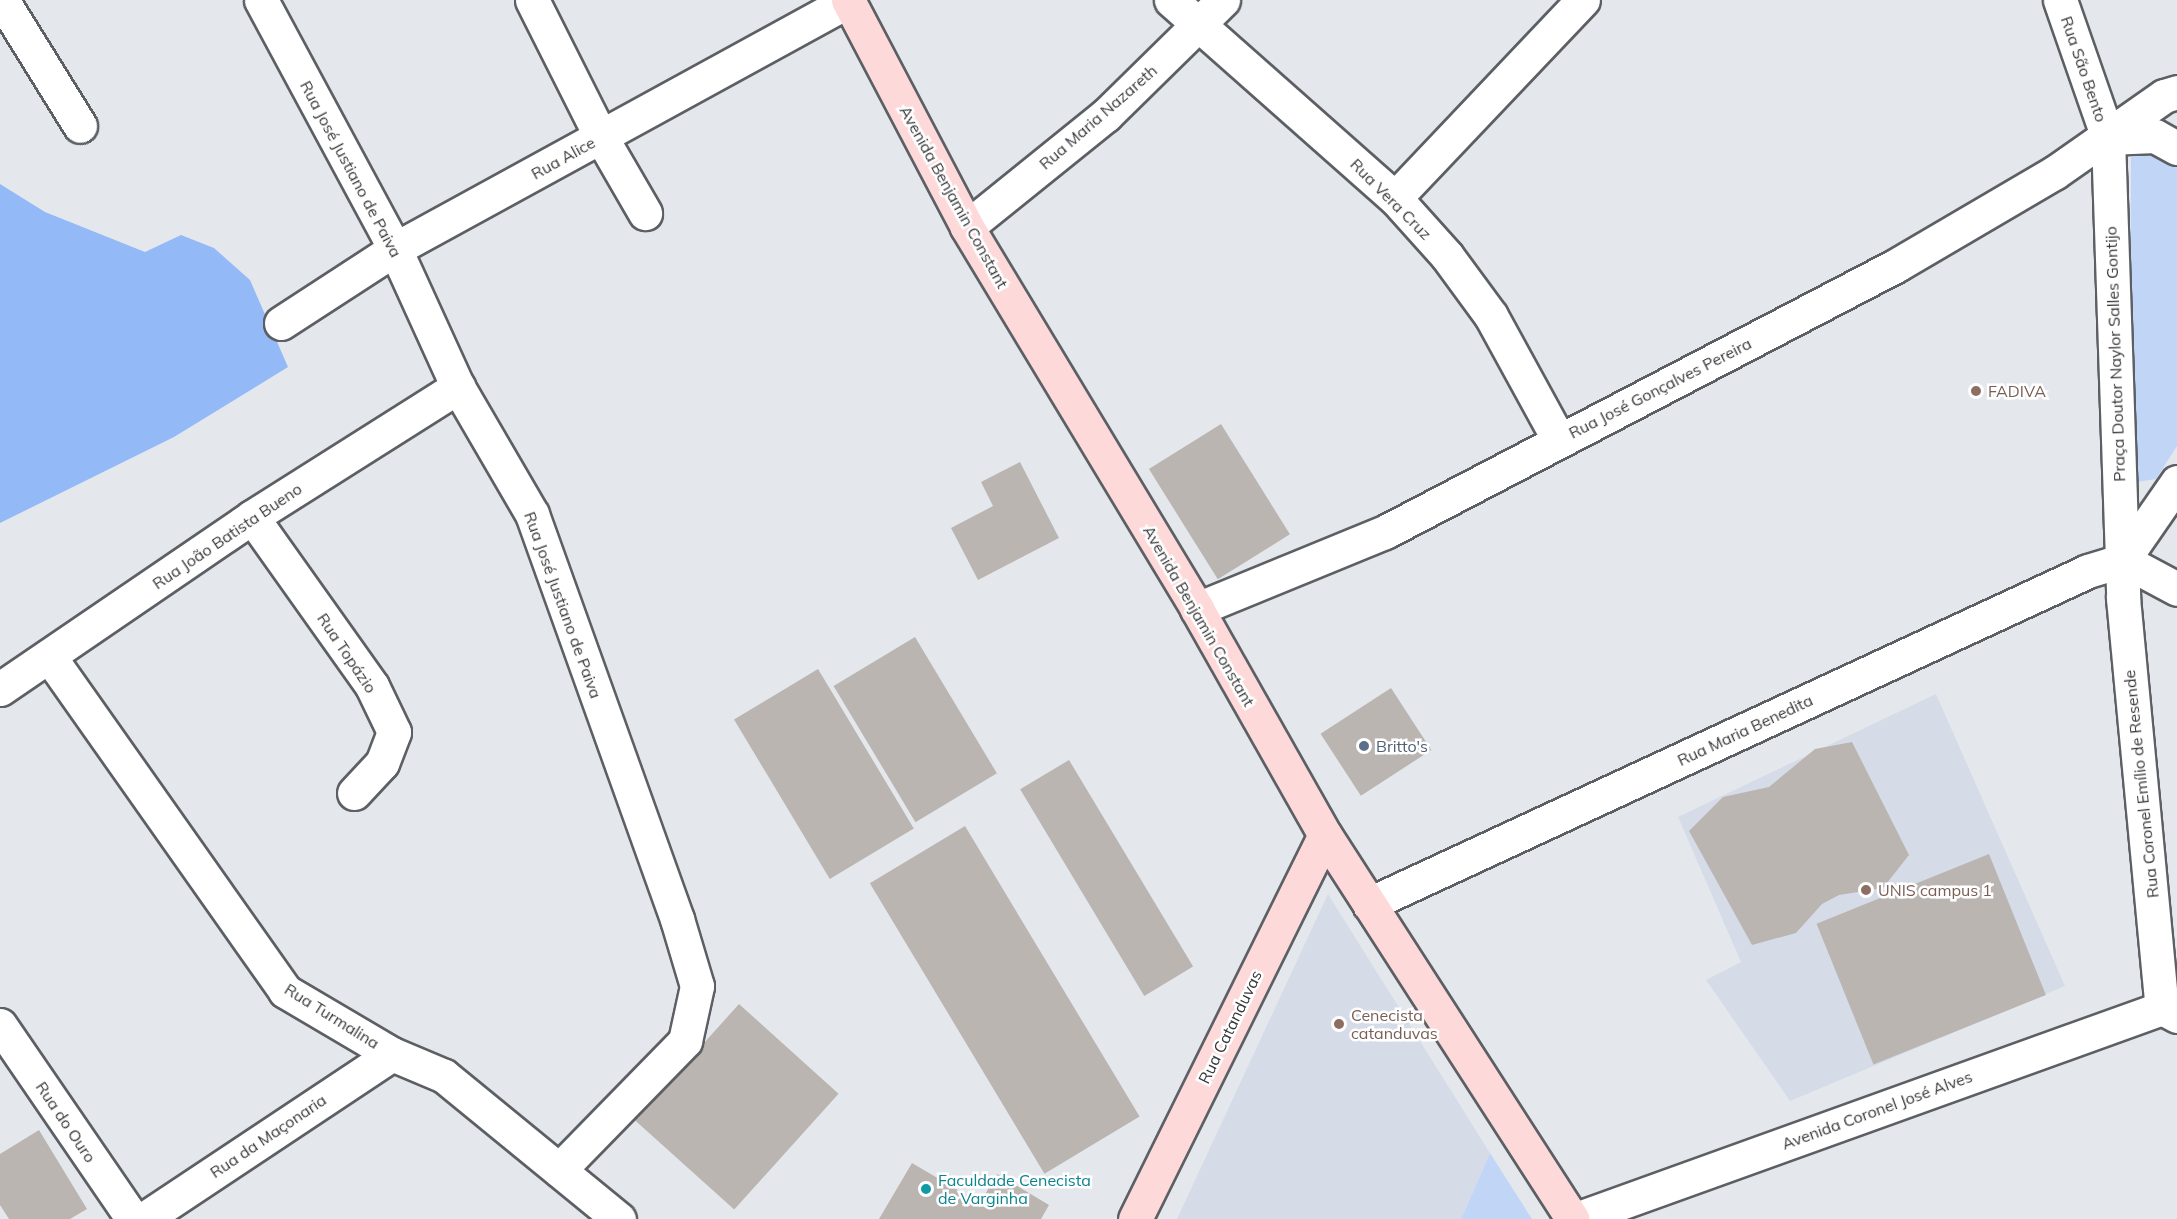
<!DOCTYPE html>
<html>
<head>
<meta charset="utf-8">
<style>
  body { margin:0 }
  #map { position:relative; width:2177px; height:1219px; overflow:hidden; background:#e4e8ed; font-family:Mulish,sans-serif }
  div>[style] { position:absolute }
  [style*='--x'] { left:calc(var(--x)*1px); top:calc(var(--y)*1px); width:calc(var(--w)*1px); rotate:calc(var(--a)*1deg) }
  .built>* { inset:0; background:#d5dce8 }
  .green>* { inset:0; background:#c1d6f7 }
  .forest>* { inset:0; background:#94b9f7 }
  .building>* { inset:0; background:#bab5b1; transform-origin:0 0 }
  .roads { filter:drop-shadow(2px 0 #5c5f64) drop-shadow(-2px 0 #5c5f64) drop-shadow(0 2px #5c5f64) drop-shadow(0 -2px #5c5f64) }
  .minor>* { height:33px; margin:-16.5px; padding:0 16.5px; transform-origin:16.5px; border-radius:16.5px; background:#fff }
  .major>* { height:33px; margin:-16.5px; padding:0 16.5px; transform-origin:16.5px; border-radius:16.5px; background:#fddad9 }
  .dots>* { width:16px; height:16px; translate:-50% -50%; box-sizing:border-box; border:3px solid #fff; border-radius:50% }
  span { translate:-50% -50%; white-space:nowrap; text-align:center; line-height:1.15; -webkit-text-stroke:5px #fff; paint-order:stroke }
  .street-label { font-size:16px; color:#363739 }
  .education-label { font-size:16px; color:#785e54 }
  .left { translate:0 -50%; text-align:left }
  .service-label { font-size:16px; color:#4e5e75 }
  .culture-label { font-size:16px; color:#0d838f }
</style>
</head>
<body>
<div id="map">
  <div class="built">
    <i style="clip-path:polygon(1936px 694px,2065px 986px,1790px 1101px,1706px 980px,1741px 962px,1678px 817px)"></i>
    <i style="clip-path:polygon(1328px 894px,1490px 1153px,1461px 1219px,1177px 1219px)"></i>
  </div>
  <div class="green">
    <i style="clip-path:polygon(2131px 143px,2177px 165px,2177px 446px,2156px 479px,2137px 482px,2130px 471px)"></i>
    <i style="clip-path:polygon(1490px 1153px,1532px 1219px,1461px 1219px)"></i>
  </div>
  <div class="forest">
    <i style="clip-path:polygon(0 184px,45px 212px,145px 252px,181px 235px,214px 248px,250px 280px,288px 367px,174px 437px,0 523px)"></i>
  </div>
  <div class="building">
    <i style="left:1221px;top:424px;width:130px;height:85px;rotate:58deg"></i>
    <i style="clip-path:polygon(1020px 462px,1059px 538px,978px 580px,951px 528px,993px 506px,981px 482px)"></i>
    <i style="left:915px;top:637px;width:159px;height:95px;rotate:59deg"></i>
    <i style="left:818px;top:669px;width:186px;height:98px;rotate:59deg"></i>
    <i style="left:1391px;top:688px;width:74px;height:84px;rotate:57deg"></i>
    <i style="clip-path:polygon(1852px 742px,1909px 855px,1883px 888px,1839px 895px,1822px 904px,1796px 933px,1752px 945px,1689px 831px,1723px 797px,1769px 787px,1815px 749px)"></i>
    <i style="left:1069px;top:760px;width:241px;height:57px;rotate:59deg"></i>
    <i style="left:965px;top:826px;width:339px;height:111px;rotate:59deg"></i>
    <i style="left:1989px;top:854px;width:152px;height:186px;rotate:68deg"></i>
    <i style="left:739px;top:1004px;width:134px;height:156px;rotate:42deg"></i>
    <i style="clip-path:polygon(39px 1130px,87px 1209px,70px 1219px,9px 1219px,0 1205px,0 1154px)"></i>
    <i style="clip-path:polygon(912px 1163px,980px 1203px,997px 1174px,1049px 1205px,1041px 1219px,879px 1219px)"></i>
  </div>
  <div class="roads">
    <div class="minor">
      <i style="--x:2;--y:0;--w:148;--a:58.2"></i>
      <i style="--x:261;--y:0;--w:283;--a:61.7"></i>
      <i style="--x:395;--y:249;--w:152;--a:65.5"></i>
      <i style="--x:458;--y:387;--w:147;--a:59.8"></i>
      <i style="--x:532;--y:514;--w:430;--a:70.3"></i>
      <i style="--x:677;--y:919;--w:70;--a:73.4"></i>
      <i style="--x:697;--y:986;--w:56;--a:102.3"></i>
      <i style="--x:685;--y:1041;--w:180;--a:134.3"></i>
      <i style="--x:532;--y:0;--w:153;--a:63.3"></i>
      <i style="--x:601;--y:137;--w:88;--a:59.9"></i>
      <i style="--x:1171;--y:0;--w:299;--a:41.5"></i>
      <i style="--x:1395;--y:198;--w:78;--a:48.1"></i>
      <i style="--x:1447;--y:256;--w:74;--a:53.7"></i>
      <i style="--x:1491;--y:316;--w:141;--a:61.3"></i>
      <i style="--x:2060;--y:0;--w:146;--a:70.8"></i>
      <i style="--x:2108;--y:138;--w:460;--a:88.1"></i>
      <i style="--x:2123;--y:598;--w:412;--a:84.6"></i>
      <i style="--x:2108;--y:138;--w:47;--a:-2.4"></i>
      <i style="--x:2155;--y:136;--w:25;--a:29"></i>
      <i style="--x:1395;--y:198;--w:273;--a:-46.5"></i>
      <i style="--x:967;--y:227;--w:179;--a:-38.9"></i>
      <i style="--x:1106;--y:115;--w:164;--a:-44.5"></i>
      <i style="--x:281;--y:323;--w:136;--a:-33"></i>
      <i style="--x:395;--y:249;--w:516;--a:-28.7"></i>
      <i style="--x:252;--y:517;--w:207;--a:54.6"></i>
      <i style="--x:372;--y:686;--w:51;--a:64.4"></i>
      <i style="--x:394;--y:732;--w:33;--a:111"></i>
      <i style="--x:382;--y:763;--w:41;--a:133"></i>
      <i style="--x:2123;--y:560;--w:95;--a:-55.3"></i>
      <i style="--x:2123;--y:560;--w:61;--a:28.2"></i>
      <i style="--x:1197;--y:609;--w:203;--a:-22.3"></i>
      <i style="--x:1385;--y:532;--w:577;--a:-27.54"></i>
      <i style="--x:1897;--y:265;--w:182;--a:-30.4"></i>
      <i style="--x:2054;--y:173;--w:134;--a:-35"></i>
      <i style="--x:2164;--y:96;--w:14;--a:-17"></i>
      <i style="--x:49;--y:656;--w:410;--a:54.8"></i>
      <i style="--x:285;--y:991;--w:124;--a:30.5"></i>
      <i style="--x:392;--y:1054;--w:56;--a:22.9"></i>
      <i style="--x:444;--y:1076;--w:226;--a:39.3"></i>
      <i style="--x:0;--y:689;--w:305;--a:-34.3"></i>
      <i style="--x:252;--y:517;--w:244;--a:-32.3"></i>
      <i style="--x:1369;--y:904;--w:792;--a:-24.85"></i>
      <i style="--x:2088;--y:571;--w:37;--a:-17"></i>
      <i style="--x:0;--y:1025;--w:235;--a:55.6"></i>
      <i style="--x:144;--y:1219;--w:298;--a:-33.6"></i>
      <i style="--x:1576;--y:1219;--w:623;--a:-19.8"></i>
      <i style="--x:2162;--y:1008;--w:17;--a:28"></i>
    </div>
    <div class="major">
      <i style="--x:848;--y:0;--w:256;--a:62.3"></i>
      <i style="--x:967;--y:227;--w:446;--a:58.9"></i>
      <i style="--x:1197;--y:609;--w:260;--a:60.5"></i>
      <i style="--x:1325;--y:835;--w:457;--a:57.2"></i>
      <i style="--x:1135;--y:1219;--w:428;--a:-63.7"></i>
    </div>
  </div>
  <div class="dots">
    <i style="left:1976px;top:391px;background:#8d6e63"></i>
    <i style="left:1364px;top:746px;background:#5c6f8a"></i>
    <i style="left:1866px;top:890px;background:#8d6e63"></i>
    <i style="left:1339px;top:1024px;background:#8d6e63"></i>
    <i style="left:926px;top:1189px;background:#0f9aa8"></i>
  </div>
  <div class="street-label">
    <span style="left:2084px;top:69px;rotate:71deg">Rua São Bento</span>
    <span style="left:1098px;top:117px;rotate:-41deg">Rua Maria Nazareth</span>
    <span style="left:563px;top:158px;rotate:-29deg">Rua Alice</span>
    <span style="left:351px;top:169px;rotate:62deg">Rua José Justiano de Paiva</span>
    <span style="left:954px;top:197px;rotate:61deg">Avenida Benjamin Constant</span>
    <span style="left:1391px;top:199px;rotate:45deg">Rua Vera Cruz</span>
    <span style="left:2115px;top:354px;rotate:-92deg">Praça Doutor Naylor Salles Gontijo</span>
    <span style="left:1660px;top:388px;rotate:-27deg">Rua José Gonçalves Pereira</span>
    <span style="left:227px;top:536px;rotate:-34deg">Rua João Batista Bueno</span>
    <span style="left:563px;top:605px;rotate:70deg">Rua José Justiano de Paiva</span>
    <span style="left:1199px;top:616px;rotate:60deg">Avenida Benjamin Constant</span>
    <span style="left:347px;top:653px;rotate:56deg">Rua Topázio</span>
    <span style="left:1745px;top:730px;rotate:-25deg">Rua Maria Benedita</span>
    <span style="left:2141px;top:784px;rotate:-96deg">Rua Coronel Emílio de Resende</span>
    <span style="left:332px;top:1016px;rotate:32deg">Rua Turmalina</span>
    <span style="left:1230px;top:1027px;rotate:-64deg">Rua Catanduvas</span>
    <span style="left:1877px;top:1110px;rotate:-20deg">Avenida Coronel José Alves</span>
    <span style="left:66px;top:1122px;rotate:56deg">Rua do Ouro</span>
    <span style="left:268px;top:1136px;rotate:-34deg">Rua da Maçonaria</span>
  </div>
  <div class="education-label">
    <span class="left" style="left:1988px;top:391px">FADIVA</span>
    <span class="left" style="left:1878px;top:890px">UNIS campus 1</span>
    <span class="left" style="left:1351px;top:1024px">Cenecista<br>catanduvas</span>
  </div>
  <div class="service-label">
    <span class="left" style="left:1376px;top:746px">Britto's</span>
  </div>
  <div class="culture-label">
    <span class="left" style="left:938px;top:1189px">Faculdade Cenecista<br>de Varginha</span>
  </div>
</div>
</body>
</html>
